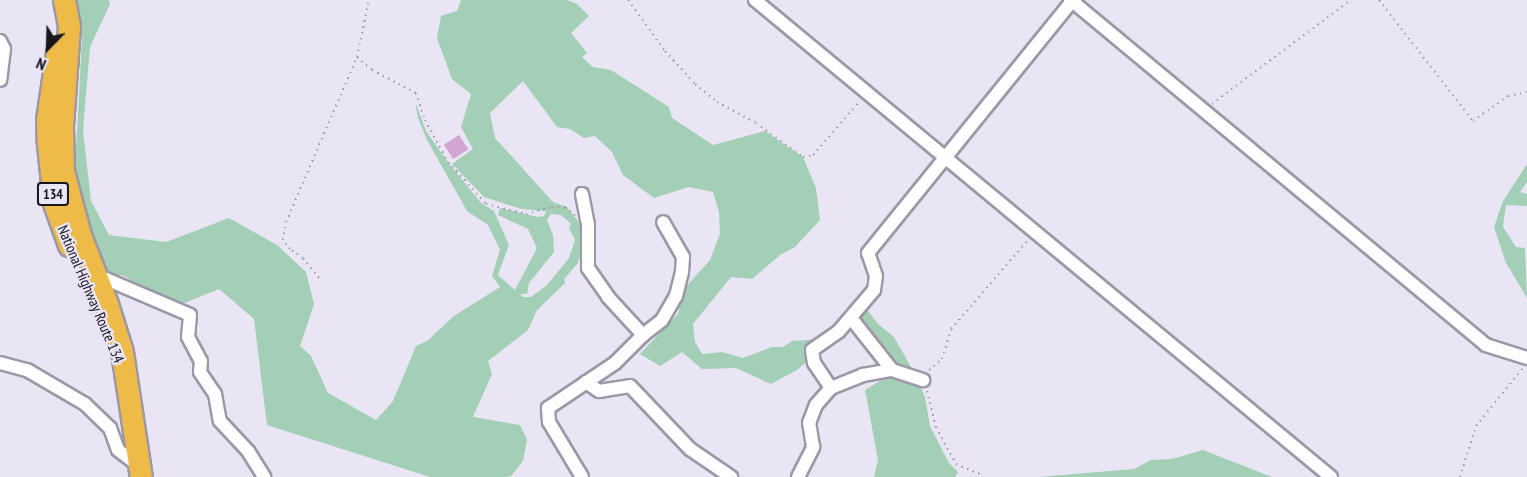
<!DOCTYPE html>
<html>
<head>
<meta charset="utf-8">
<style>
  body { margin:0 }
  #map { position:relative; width:1527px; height:477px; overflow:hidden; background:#e9e5f5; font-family:"PT Sans Narrow",sans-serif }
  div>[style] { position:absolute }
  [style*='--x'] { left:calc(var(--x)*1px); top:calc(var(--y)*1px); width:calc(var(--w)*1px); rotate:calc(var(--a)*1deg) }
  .green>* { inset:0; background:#a3cfb7 }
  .building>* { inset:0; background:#d4a4d4; transform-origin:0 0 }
  .path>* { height:2px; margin-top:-1px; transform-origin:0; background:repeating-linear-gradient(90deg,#a09daa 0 1.5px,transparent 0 6px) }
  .roads { filter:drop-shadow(2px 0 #9c98a7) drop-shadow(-2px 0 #9c98a7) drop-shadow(0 2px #9c98a7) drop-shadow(0 -2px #9c98a7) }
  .minor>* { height:12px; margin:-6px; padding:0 6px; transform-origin:6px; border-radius:6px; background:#fff }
  .tertiary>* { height:15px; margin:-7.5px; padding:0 7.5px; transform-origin:7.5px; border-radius:7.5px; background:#fff }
  .trunk>* { height:21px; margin:-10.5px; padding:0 10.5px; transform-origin:10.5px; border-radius:10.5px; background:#eeba48 }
  span { translate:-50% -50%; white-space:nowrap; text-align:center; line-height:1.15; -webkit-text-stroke:4.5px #e9e5f5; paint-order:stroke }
  .shield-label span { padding:2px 4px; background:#e9e5f5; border:2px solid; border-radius:4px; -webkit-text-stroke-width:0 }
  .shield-label { font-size:14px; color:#17161c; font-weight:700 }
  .street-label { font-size:15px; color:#17161c }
  .north { position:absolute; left:18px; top:18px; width:60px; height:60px; -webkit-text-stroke:4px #e9e5f5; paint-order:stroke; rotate:203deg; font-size:16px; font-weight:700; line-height:24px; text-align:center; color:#17161c }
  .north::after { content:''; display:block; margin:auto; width:21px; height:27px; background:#17161c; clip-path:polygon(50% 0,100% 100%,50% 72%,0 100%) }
</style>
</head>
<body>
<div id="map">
  <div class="green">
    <i style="clip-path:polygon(evenodd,76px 0,109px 0,110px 4px,90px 47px,83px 130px,91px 201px,109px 235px,166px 242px,229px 218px,277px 245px,306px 272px,314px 304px,300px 346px,311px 356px,328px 393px,376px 420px,393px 401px,416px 346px,427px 341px,454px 316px,500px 287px,492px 276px,500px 250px,488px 225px,467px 211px,427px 140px,418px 118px,415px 101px,426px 131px,448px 162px,481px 203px,494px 211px,509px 245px,498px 275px,515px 290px,537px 248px,528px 229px,498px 215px,500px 208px,538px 217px,544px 216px,546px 211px,521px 209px,484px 197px,452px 164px,473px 149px,461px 127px,471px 94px,452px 79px,437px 38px,441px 16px,457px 11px,461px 0,567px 0,577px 4px,589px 16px,571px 33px,587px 53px,582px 57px,593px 67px,611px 70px,669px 107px,672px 118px,713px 145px,765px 131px,803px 157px,816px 188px,820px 220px,795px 247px,780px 255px,752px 279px,731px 277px,693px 324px,695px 342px,702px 354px,722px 352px,743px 358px,772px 347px,783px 347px,792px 341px,821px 339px,825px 346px,797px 370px,771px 384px,736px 368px,702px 369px,682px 352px,660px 366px,640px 354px,678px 314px,683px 290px,710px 260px,720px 234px,719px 212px,713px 192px,689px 187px,654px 198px,623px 175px,612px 152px,595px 136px,584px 138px,570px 129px,557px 127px,523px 81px,490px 113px,495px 138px,553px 202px,567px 207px,578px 221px,585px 240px,578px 263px,564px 279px,565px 283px,537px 310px,528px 330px,488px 361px,492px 374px,473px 417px,520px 425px,527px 439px,523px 461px,511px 476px,504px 477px,430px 477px,267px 425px,254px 319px,219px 289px,177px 306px,122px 275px,109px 277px,87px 231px,75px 169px,82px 39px,76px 0,551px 214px,561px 215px,571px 224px,569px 228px,575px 240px,569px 258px,547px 285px,531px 297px,523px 297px,520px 294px,527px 294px,529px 283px,554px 252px,553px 235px,547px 220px,551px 214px)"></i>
    <i style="clip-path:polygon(1527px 164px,1527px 182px,1520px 192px,1527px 194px,1527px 206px,1506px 205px,1503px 227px,1516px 247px,1525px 248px,1527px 298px,1506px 263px,1494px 227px,1503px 201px)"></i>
    <i style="clip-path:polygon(865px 307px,878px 324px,894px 337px,915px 374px,925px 397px,930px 426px,949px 463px,958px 472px,955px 477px,874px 477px,878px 460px,865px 390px,886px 377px,890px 363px,857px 317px)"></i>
    <i style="clip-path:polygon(1203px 450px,1272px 477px,1038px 477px,1134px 469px,1151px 460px,1172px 459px)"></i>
  </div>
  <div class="building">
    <i style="left:459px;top:135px;width:17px;height:18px;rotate:57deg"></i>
  </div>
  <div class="path">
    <i style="--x:628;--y:0;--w:63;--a:54"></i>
    <i style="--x:665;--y:51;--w:45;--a:47.7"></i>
    <i style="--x:695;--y:84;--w:28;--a:39"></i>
    <i style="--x:717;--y:102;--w:44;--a:28.3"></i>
    <i style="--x:756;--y:123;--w:58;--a:35.9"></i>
    <i style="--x:803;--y:157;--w:10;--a:-11"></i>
    <i style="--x:813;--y:155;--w:70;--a:-49"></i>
    <i style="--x:1379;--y:0;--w:153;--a:52.2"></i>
    <i style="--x:1473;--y:121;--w:43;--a:-35.5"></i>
    <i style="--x:1508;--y:96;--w:19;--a:-12"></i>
    <i style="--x:357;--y:57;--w:20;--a:41"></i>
    <i style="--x:372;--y:70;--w:50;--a:27.6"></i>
    <i style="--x:416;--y:93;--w:28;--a:72"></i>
    <i style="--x:425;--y:120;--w:48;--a:61.3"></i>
    <i style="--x:448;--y:162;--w:57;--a:47.9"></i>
    <i style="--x:486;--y:204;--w:41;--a:14"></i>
    <i style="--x:526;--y:214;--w:27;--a:-15"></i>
    <i style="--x:552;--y:207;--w:13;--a:0"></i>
    <i style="--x:565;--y:207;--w:13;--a:39"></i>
    <i style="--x:1212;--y:104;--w:174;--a:-36.8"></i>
    <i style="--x:319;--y:278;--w:26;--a:-129"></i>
    <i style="--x:303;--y:258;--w:16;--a:-145"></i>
    <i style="--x:290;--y:249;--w:11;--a:-128"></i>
    <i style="--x:283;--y:240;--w:18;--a:-81"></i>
    <i style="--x:286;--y:222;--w:180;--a:-66.7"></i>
    <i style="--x:357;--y:57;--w:58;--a:-78.1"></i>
    <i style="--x:929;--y:370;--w:17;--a:-40"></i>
    <i style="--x:942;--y:359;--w:31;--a:-73"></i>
    <i style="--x:951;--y:329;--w:118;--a:-49.1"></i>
    <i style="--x:927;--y:391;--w:37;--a:76"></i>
    <i style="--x:936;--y:427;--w:42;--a:61.6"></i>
    <i style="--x:956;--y:464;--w:26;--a:23"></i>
    <i style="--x:1460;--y:477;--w:53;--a:-72.6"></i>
    <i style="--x:1476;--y:426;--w:75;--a:-51"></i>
  </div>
  <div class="roads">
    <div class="minor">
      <i style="--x:755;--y:0;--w:748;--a:39.63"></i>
      <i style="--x:0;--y:41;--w:9;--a:63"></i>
      <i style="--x:4;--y:49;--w:31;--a:97"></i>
      <i style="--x:582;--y:194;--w:31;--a:79"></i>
      <i style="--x:588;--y:224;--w:44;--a:90"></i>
      <i style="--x:588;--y:268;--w:35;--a:55"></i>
      <i style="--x:608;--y:297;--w:52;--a:47.4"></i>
      <i style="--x:643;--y:335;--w:40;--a:135"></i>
      <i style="--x:615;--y:363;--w:81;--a:146.1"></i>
      <i style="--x:548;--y:408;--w:14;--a:86"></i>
      <i style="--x:549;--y:422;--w:64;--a:59"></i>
      <i style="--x:98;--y:280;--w:8;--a:-7"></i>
      <i style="--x:106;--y:279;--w:91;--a:23.2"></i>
      <i style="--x:190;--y:315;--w:22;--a:95"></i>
      <i style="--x:188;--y:337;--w:27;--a:62"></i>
      <i style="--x:201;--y:361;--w:11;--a:95"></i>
      <i style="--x:200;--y:372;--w:27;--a:56"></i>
      <i style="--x:215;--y:394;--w:27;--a:80"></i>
      <i style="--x:220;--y:421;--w:41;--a:47"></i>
      <i style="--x:248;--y:451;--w:31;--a:58"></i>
      <i style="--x:851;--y:318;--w:66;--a:51.7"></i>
      <i style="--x:643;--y:335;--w:24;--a:-38"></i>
      <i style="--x:662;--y:320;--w:28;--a:-60"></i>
      <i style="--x:676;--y:296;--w:25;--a:-76"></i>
      <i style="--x:682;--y:272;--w:15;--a:-86"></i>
      <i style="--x:683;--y:257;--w:40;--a:-119.7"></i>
      <i style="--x:0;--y:363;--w:28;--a:15"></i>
      <i style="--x:27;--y:370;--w:67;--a:30.4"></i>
      <i style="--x:85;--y:404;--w:35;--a:44"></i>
      <i style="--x:110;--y:428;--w:23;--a:70"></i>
      <i style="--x:118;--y:450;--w:26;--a:37"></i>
      <i style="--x:586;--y:382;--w:16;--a:35"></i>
      <i style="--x:599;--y:391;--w:31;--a:-9"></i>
      <i style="--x:630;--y:386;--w:87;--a:46.4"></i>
      <i style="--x:690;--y:449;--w:50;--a:34.3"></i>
      <i style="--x:831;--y:388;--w:30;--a:-124"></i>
      <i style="--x:814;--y:363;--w:13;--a:-99"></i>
      <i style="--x:812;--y:350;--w:33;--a:-35"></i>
      <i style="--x:839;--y:331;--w:54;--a:-49.5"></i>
      <i style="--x:874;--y:290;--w:14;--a:-82"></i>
      <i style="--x:876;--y:276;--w:24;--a:-109"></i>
      <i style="--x:868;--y:253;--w:324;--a:-51"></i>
      <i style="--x:1072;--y:1;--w:538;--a:39.72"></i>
      <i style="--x:1486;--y:345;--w:43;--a:17.6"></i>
      <i style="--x:798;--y:477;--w:34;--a:-63"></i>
      <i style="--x:813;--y:447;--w:24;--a:-99"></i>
      <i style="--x:809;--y:423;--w:19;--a:-69"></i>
      <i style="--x:816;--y:405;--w:23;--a:-49"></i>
      <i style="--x:831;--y:388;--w:35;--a:-22"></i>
      <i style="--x:863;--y:375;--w:29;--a:-10"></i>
      <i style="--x:892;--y:370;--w:33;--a:18"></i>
    </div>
    <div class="tertiary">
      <i style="--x:1071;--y:0;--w:2;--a:0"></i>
    </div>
    <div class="trunk">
      <i style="--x:64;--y:0;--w:26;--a:79"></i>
      <i style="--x:69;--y:26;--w:99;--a:94"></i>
      <i style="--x:62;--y:125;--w:46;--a:88.8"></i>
      <i style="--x:63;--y:171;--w:66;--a:75.1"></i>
      <i style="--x:80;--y:235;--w:74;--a:68.6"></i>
      <i style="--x:107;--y:304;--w:50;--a:72.6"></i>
      <i style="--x:122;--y:352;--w:126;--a:81.4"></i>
      <i style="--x:57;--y:52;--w:69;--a:98.4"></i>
      <i style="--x:47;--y:120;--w:24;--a:88"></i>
      <i style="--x:48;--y:144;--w:59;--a:84.2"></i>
      <i style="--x:54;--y:203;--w:45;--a:70.3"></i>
    </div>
  </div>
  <div class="shield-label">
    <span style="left:53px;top:194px">134</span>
  </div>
  <div class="street-label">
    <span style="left:91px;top:294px;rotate:67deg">National Highway Route 134</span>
  </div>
  <div class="north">N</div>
</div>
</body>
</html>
